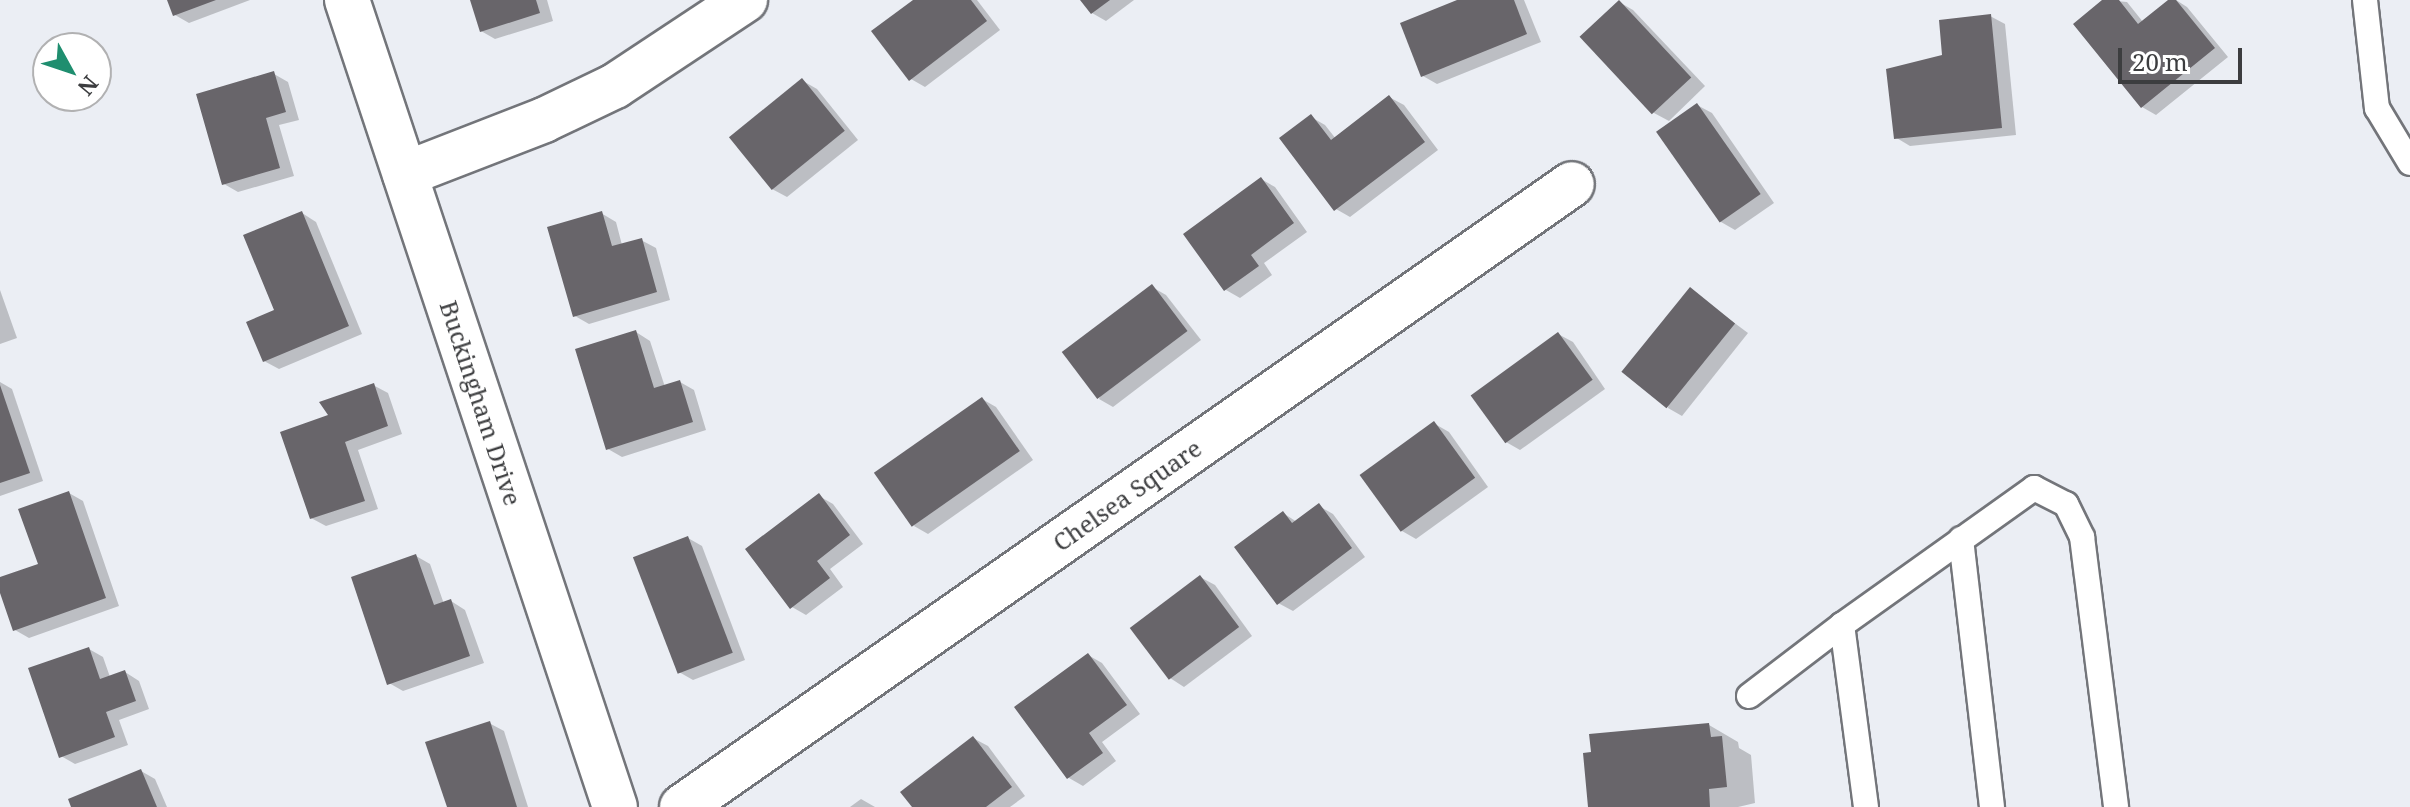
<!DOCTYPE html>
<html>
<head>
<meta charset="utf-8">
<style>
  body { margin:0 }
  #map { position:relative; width:2410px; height:807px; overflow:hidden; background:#ebeef4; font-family:"Noto Serif",serif }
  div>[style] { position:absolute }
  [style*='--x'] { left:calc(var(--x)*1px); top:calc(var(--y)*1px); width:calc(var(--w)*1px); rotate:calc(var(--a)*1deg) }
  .shadow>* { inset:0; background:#0003 }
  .building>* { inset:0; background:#68656a; transform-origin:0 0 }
  .roads { filter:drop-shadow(2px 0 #73757a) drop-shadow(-2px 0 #73757a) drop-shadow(0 2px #73757a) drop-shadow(0 -2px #73757a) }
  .lane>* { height:24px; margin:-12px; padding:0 12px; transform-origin:12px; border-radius:12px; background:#fff }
  .street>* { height:44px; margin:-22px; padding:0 22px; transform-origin:22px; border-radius:22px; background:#fff }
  span { translate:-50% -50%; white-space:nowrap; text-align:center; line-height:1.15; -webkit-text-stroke:8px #fff; paint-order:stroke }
  .street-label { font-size:24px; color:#3c3d3f }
  .north { position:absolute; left:32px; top:32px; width:80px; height:80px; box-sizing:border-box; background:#fff; border:2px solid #b1b1b2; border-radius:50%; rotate:130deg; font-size:22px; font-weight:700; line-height:32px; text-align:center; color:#3c3d3f }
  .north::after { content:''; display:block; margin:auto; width:28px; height:36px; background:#1f8e6f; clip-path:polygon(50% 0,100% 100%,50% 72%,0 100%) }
  .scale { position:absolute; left:2118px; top:48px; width:124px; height:36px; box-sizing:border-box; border:4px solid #3c3d3f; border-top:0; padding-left:10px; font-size:24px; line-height:28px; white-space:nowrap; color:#3c3d3f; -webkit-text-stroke:6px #fff; paint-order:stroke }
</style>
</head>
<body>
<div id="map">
  <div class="shadow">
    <i style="clip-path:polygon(169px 0,250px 0,189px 23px,175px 15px)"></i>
    <i style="clip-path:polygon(472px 0,547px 0,553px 21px,495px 39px,481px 31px)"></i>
    <i style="clip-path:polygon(916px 0,977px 0,1000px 30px,925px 87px,911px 79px)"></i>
    <i style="clip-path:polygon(1083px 0,1134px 0,1106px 21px,1092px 13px)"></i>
    <i style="clip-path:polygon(1463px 0,1524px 0,1541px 42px,1437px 84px,1423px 76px)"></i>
    <i style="clip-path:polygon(2105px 0,2127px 2px,2143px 22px,2176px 0,2187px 7px,2228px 57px,2156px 115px,2142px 107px)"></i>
    <i style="clip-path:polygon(1619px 2px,1633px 10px,1705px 86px,1669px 121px,1654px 113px,1582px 38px)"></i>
    <i style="clip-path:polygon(1990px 16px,2005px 24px,2016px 135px,1910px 146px,1895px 137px,1944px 56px)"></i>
    <i style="clip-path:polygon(274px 74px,288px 82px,299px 120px,279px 125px,294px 176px,238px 192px,224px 184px)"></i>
    <i style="clip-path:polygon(803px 81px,817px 89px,858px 140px,787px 197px,772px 189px)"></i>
    <i style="clip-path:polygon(1389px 97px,1404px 105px,1438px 150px,1350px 217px,1336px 209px,1311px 117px,1325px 125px,1336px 139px)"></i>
    <i style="clip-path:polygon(1697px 105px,1712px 113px,1774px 203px,1735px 230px,1721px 222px)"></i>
    <i style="clip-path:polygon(1261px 179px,1275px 187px,1307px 232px,1264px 263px,1272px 275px,1240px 298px,1226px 290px,1186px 235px)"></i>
    <i style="clip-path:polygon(302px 213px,316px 222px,362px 334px,279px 369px,264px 361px)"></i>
    <i style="clip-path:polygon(601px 213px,616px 222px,622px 245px,641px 240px,656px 248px,670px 300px,589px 324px,575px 316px)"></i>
    <i style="clip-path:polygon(1152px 287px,1166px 295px,1201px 340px,1113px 407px,1099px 399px)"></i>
    <i style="clip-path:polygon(0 290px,17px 338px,0 344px)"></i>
    <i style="clip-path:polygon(1690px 290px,1748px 333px,1682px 416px,1668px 408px)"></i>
    <i style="clip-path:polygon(636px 332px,650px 341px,665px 387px,680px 382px,694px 390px,706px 430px,622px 457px,608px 449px)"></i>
    <i style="clip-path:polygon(1558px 334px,1573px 342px,1605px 389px,1520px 450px,1506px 442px,1473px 395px)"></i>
    <i style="clip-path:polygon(0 382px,12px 389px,43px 481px,0 496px)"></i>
    <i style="clip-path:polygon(373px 385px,388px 393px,402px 434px,358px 450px,378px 509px,326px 526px,311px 518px,332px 416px)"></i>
    <i style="clip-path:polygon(982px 399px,996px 407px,1033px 460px,928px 534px,914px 526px)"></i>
    <i style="clip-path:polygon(1435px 424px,1449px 432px,1488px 487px,1416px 539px,1402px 531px)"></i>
    <i style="clip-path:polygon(69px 493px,83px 501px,119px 606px,29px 638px,15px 630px,0 579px,40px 565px)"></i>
    <i style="clip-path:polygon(819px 496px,833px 504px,863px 544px,830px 569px,843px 587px,806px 615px,792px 607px)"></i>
    <i style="clip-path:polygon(1319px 506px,1333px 514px,1365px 557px,1293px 611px,1278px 603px,1283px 513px,1297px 522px)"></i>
    <i style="clip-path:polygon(688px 538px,702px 546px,745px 660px,693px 680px,679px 672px)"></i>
    <i style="clip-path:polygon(416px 556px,430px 564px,444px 604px,451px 601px,465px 610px,484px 663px,403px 691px,389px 683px)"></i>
    <i style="clip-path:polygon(1200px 577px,1215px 585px,1252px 636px,1184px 687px,1170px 678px)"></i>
    <i style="clip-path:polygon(89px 649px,103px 657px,110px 677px,125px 672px,139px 681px,149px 709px,119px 720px,128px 745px,75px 764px,61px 756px)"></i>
    <i style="clip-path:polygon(1088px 655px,1102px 663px,1140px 714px,1102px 742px,1116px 761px,1083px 786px,1069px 778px,1017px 708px)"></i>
    <i style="clip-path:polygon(489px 723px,504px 731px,528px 807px,449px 807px)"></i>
    <i style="clip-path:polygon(1709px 725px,1738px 742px,1739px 748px,1751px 755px,1755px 803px,1738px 807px,1590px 807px)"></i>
    <i style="clip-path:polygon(973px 738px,988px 746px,1025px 796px,1010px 807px,914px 807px)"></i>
    <i style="clip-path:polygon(141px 771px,155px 779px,167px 807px,74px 807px)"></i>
    <i style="clip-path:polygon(861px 799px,875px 807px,876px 807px,850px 807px)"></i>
  </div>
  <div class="building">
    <i style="clip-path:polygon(167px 0,216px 0,173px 16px)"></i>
    <i style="clip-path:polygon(470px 0,536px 0,540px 13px,480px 32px)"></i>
    <i style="clip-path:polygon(913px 0,971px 0,987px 21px,909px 81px,871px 31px)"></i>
    <i style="clip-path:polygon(1080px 0,1110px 0,1091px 14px)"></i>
    <i style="clip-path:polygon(1457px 0,1514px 0,1527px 34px,1421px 77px,1400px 23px)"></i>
    <i style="left:1619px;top:0;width:106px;height:54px;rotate:47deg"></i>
    <i style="clip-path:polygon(2102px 0,2119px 0,2138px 24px,2168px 0,2176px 0,2215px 48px,2141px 108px,2073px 24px)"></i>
    <i style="clip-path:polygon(1991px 14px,2002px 128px,1894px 139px,1886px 69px,1942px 55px,1939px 20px)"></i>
    <i style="clip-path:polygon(274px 71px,286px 112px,266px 118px,280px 168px,222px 185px,196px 94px)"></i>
    <i style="left:802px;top:78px;width:68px;height:94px;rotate:51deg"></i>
    <i style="clip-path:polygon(1389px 95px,1425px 142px,1334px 211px,1279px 138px,1311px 114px,1331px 140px)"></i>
    <i style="left:1697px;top:103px;width:111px;height:50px;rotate:55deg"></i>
    <i style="clip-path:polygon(1261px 177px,1294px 223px,1251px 255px,1259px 266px,1224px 291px,1183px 234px)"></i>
    <i style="clip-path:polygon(302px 211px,349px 326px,263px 362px,246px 322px,274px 310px,243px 235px)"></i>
    <i style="clip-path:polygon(602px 211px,612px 246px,642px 238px,657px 292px,573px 317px,547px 227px)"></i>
    <i style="left:1152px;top:284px;width:59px;height:113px;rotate:53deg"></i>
    <i style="left:1690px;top:287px;width:58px;height:109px;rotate:39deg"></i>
    <i style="clip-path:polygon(636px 330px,654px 388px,680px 380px,693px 422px,606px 450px,575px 349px)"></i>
    <i style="left:1558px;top:332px;width:59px;height:108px;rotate:54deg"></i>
    <i style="clip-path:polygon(374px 383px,388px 426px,345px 442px,365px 501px,310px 519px,280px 432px,328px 415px,319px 402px)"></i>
    <i style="clip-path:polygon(0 385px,30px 473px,0 483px)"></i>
    <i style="left:982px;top:397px;width:66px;height:132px;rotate:55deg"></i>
    <i style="left:1434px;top:421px;width:70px;height:92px;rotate:54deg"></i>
    <i style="clip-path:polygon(69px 491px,106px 598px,13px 631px,0 593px,0 577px,38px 564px,18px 509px)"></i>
    <i style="clip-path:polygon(819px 493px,850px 535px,817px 561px,830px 578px,790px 609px,745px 549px)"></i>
    <i style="clip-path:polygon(1319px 503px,1352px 548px,1277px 605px,1234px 547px,1283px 511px,1292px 523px)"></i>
    <i style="left:688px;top:536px;width:125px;height:59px;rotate:69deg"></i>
    <i style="clip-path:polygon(416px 554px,434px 605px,451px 599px,470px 656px,387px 685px,351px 577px)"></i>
    <i style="left:1200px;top:575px;width:65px;height:88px;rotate:53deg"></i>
    <i style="clip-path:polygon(89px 647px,100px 679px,125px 670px,136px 701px,106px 712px,115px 737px,59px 758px,28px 668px)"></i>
    <i style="clip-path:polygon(1088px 653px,1127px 705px,1089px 733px,1103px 753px,1067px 779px,1014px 707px)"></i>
    <i style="clip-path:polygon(490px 721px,517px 807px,447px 807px,425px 742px)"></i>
    <i style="clip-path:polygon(1709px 723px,1711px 737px,1722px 736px,1727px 787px,1709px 789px,1710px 807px,1588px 807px,1583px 753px,1591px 752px,1589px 734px)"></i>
    <i style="clip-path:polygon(973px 736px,1012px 787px,986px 807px,912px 807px,900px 792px)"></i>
    <i style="clip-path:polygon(141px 769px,157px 807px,71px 807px,68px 799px)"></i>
  </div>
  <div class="roads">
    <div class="lane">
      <i style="--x:2365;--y:0;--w:109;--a:83.7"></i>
      <i style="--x:2377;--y:108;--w:64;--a:59"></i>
      <i style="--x:1961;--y:539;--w:270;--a:83.4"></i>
      <i style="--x:1749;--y:696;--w:117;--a:-37.4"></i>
      <i style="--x:1866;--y:807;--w:184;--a:-97.5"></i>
      <i style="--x:1842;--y:625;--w:236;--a:-35.5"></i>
      <i style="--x:2034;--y:488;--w:36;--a:27"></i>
      <i style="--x:2066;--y:504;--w:37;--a:64"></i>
      <i style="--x:2082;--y:537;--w:272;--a:82.8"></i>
    </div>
    <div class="street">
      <i style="--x:347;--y:0;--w:850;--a:71.63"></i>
      <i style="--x:405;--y:174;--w:149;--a:-21.2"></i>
      <i style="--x:544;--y:120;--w:79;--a:-25.6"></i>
      <i style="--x:615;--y:86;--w:156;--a:-33.5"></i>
      <i style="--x:682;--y:807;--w:1086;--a:-34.99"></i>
    </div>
  </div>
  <div class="street-label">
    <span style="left:481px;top:403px;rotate:72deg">Buckingham Drive</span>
    <span style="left:1127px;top:495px;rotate:-35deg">Chelsea Square</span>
  </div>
  <div class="north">N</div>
  <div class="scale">20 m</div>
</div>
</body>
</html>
